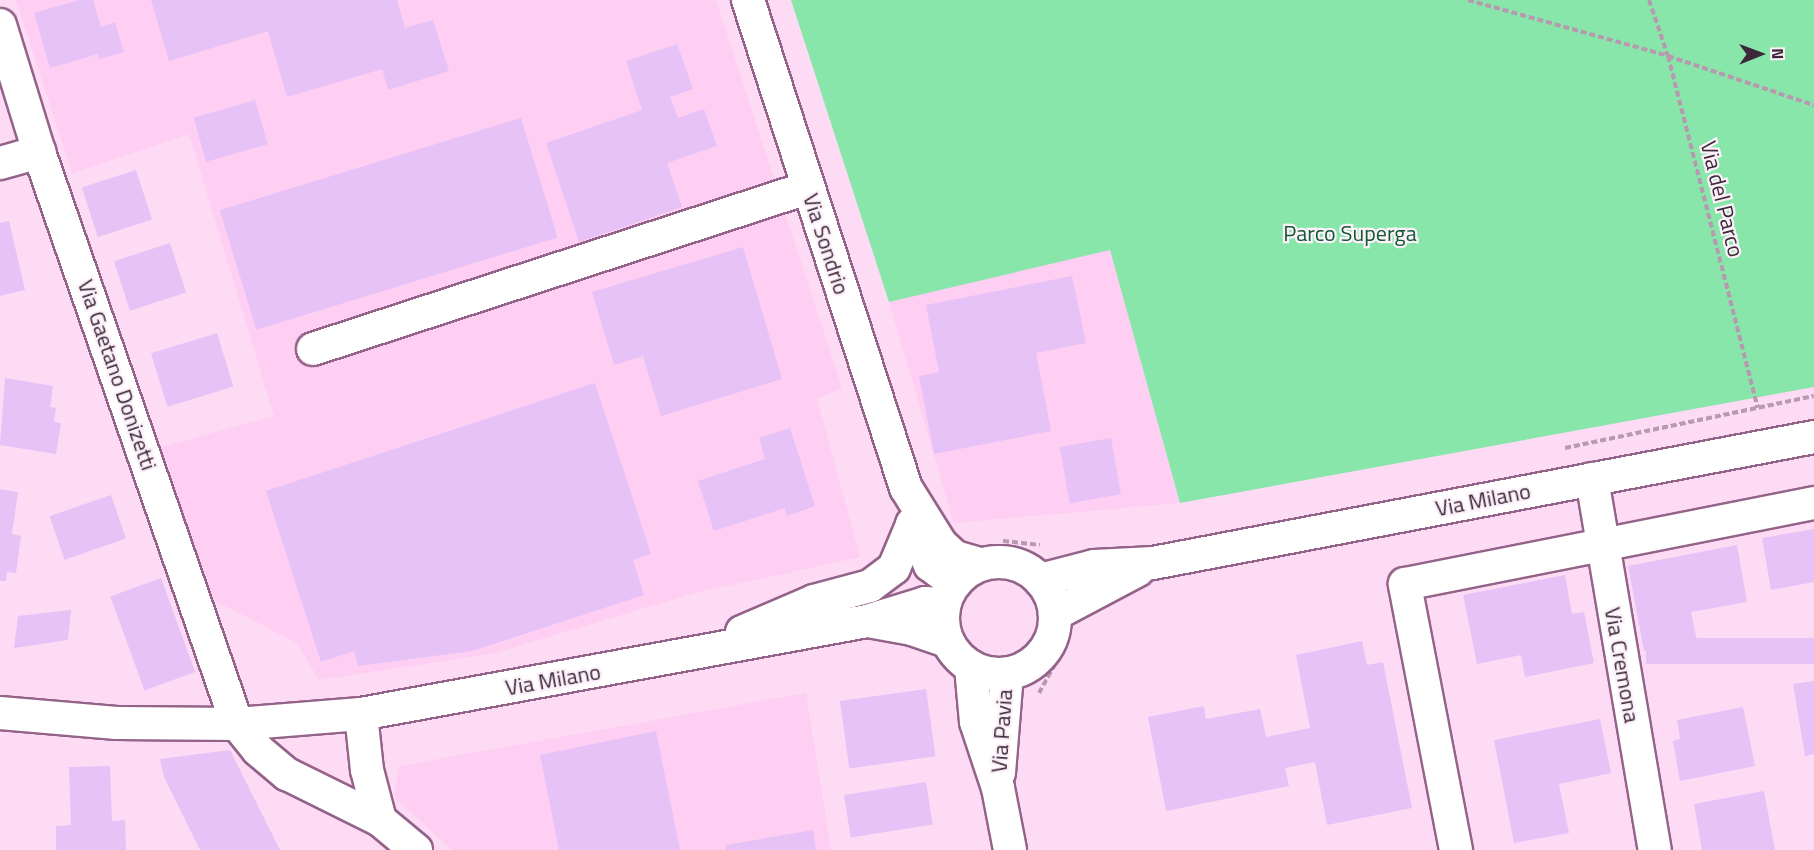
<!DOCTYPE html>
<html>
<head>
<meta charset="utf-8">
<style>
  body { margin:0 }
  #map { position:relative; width:1814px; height:850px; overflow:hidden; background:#fddbf4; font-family:"Titillium Web",sans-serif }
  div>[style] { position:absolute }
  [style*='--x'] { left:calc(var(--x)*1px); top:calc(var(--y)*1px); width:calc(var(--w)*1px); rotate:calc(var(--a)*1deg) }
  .built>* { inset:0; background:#ffcef3 }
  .green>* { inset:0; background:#88e6aa }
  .building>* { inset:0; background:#e6c2f7; transform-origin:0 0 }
  .path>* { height:4px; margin-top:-2px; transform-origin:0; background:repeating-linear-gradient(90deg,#b79aaf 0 6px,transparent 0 9px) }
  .roads { filter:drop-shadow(2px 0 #946389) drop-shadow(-2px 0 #946389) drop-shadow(0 2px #946389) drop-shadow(0 -2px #946389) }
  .minor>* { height:32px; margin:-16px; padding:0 16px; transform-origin:16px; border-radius:16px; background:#fff }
  .minor>.ring { margin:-16px; padding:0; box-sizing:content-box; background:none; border:32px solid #fff; border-radius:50% }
  span { translate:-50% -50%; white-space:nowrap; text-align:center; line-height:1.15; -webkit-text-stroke:4.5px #fcf0f9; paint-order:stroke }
  .street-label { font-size:22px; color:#3c2838 }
  .park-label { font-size:22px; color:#105933 }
  .north { position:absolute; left:1730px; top:24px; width:60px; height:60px; -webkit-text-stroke:4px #fcf0f9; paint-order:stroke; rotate:89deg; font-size:16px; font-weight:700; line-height:24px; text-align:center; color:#3c2838 }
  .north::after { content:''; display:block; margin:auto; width:21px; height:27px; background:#3c2838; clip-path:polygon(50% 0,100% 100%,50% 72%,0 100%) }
</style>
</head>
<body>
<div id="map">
  <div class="built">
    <i style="clip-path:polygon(16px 0,716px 0,842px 388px,817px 399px,860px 557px,695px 593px,491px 654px,319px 680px,297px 643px,210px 598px,162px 447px,274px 416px,189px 134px,72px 173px)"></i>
    <i style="clip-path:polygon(1110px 249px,1180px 503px,954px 523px,889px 302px)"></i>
    <i style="clip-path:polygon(806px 693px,831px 850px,452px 850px,394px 797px,399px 766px)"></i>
  </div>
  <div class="green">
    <i style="clip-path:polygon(791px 0,1814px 0,1814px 387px,1180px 503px,1110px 250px,889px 302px)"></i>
  </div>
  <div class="building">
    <i style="clip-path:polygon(79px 0,93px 0,101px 27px,115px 22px,124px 52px,99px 59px,98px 54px,50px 68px,34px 13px)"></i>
    <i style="clip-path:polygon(151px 0,397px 0,405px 28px,433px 20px,449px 71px,388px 90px,382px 69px,287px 97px,268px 31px,169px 61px)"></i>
    <i style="clip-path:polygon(677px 44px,693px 89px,670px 97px,678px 118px,704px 109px,717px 146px,667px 163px,682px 207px,579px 242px,546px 143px,642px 110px,626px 61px)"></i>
    <i style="left:255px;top:100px;width:46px;height:64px;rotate:74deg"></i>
    <i style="left:521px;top:118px;width:125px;height:315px;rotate:73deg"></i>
    <i style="left:136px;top:170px;width:52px;height:57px;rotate:72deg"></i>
    <i style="clip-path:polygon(9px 221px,25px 290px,0 296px,0 223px)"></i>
    <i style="left:170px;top:243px;width:52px;height:59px;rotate:72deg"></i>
    <i style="clip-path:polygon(743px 247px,782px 379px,661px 416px,643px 356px,614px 365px,592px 292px)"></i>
    <i style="clip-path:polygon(1072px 276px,1086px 343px,1036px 353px,1051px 431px,934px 454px,919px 376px,939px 372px,926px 305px)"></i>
    <i style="left:217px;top:333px;width:56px;height:69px;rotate:73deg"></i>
    <i style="clip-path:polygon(5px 378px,53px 386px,50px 407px,56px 408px,54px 422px,61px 423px,56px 454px,0 445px)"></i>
    <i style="clip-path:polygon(595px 383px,651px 554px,633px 560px,644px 595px,472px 651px,358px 666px,354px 651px,321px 662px,266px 491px)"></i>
    <i style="clip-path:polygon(790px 428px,815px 506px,787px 516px,785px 508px,714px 531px,698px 481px,765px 459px,759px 438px)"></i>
    <i style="left:1111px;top:438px;width:57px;height:52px;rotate:80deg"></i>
    <i style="clip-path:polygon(0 489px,18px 492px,12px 534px,21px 536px,16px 573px,7px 572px,6px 581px,0 581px)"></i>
    <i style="left:111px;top:495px;width:46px;height:65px;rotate:71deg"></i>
    <i style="clip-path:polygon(1814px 529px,1814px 582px,1771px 590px,1762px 538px)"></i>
    <i style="clip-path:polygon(1737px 545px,1747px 602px,1691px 612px,1697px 641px,1644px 651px,1628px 566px)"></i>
    <i style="clip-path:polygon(1565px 575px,1572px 614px,1584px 612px,1594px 663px,1525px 677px,1521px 655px,1477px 664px,1463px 595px)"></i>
    <i style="left:161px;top:578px;width:100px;height:54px;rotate:70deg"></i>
    <i style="clip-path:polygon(71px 610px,68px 640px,14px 648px,18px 616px)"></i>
    <i style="left:1814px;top:638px;width:26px;height:168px;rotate:90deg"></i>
    <i style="clip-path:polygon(1362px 641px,1367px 665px,1383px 662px,1412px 808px,1327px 825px,1315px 762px,1285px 768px,1289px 786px,1166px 811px,1148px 717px,1204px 706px,1206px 719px,1260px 709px,1266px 737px,1310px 728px,1296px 655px)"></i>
    <i style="clip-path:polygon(1814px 681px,1814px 754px,1805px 756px,1793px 684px)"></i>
    <i style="left:926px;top:689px;width:68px;height:87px;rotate:82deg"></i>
    <i style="clip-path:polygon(1743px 707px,1755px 766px,1680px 781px,1673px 741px,1680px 739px,1677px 720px)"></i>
    <i style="clip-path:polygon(1600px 719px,1611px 773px,1559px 784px,1569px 833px,1514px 843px,1494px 740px)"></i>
    <i style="clip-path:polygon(656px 731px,680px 850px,559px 850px,540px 755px)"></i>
    <i style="clip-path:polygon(230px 750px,280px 850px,200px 850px,164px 777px,160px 759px)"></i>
    <i style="clip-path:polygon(110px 766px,112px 821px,125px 820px,126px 850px,56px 850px,56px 826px,71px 825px,69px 767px)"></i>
    <i style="left:926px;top:782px;width:43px;height:83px;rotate:81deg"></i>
    <i style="clip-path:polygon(1764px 791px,1775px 850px,1702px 850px,1694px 804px)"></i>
    <i style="clip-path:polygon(813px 830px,816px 850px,726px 850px,726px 845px)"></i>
  </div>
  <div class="path">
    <i style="--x:1468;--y:0;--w:208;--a:15.6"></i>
    <i style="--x:1668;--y:56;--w:154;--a:18.6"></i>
    <i style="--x:1649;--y:0;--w:59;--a:71.3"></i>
    <i style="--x:1668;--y:56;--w:363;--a:75.7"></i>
    <i style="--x:1565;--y:448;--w:254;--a:-11.8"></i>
    <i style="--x:1003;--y:541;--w:37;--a:6"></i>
    <i style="--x:1039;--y:693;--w:56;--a:-61.1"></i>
  </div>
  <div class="roads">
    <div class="minor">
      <i style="--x:748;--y:0;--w:513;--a:72.06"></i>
      <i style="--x:906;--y:488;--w:66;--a:58"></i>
      <i style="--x:941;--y:544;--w:19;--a:43"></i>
      <i style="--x:955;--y:557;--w:26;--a:16"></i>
      <i style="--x:0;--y:25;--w:133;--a:72.9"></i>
      <i style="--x:39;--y:152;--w:605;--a:70.91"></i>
      <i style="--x:237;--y:724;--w:33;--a:51"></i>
      <i style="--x:258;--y:750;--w:38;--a:40"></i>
      <i style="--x:287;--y:774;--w:104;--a:26.3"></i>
      <i style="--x:0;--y:163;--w:41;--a:-15.8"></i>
      <i style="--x:313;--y:349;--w:520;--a:-18.05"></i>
      <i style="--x:1592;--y:479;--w:376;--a:80.4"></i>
      <i style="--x:912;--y:524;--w:45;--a:66.3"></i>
      <i style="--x:930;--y:565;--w:30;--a:37"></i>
      <i class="ring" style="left:943px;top:562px;width:80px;height:80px"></i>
      <i style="--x:1040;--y:580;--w:56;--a:-14.5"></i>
      <i style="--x:1094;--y:566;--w:59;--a:-2.9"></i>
      <i style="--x:1153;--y:563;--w:673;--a:-10.79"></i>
      <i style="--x:1055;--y:614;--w:94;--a:-27.9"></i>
      <i style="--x:868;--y:621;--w:45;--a:10.3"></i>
      <i style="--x:912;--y:629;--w:37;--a:19"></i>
      <i style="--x:742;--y:632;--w:78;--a:-23.3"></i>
      <i style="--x:814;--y:601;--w:58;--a:-15"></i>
      <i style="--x:870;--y:586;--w:30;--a:-37"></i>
      <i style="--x:894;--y:568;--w:47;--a:-67.3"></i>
      <i style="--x:971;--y:667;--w:55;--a:84.8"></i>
      <i style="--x:976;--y:722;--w:70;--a:71.6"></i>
      <i style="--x:998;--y:788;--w:63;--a:79"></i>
      <i style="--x:0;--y:713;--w:117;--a:4.9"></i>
      <i style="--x:117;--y:723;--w:120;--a:0.5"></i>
      <i style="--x:237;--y:724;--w:124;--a:-4.6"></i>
      <i style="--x:361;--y:714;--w:514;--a:-10.41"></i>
      <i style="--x:867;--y:621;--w:61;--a:-17.2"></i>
      <i style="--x:925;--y:603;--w:19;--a:3"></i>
      <i style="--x:361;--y:714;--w:56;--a:83.9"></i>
      <i style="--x:367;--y:770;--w:52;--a:75.4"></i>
      <i style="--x:380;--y:820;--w:47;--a:39.8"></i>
      <i style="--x:999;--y:773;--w:99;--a:-85.4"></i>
      <i style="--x:1456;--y:850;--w:271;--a:-100.9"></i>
      <i style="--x:1405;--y:584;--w:417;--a:-11.2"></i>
    </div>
  </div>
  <div class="street-label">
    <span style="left:1722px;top:199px;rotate:76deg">Via del Parco</span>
    <span style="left:826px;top:244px;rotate:72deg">Via Sondrio</span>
    <span style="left:117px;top:375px;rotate:71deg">Via Gaetano Donizetti</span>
    <span style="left:1483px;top:500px;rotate:-11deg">Via Milano</span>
    <span style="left:1622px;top:665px;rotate:80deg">Via Cremona</span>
    <span style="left:553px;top:680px;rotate:-10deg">Via Milano</span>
    <span style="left:1002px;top:731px;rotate:-86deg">Via Pavia</span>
  </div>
  <div class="park-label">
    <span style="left:1350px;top:234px">Parco Superga</span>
  </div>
  <div class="north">N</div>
</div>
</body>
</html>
